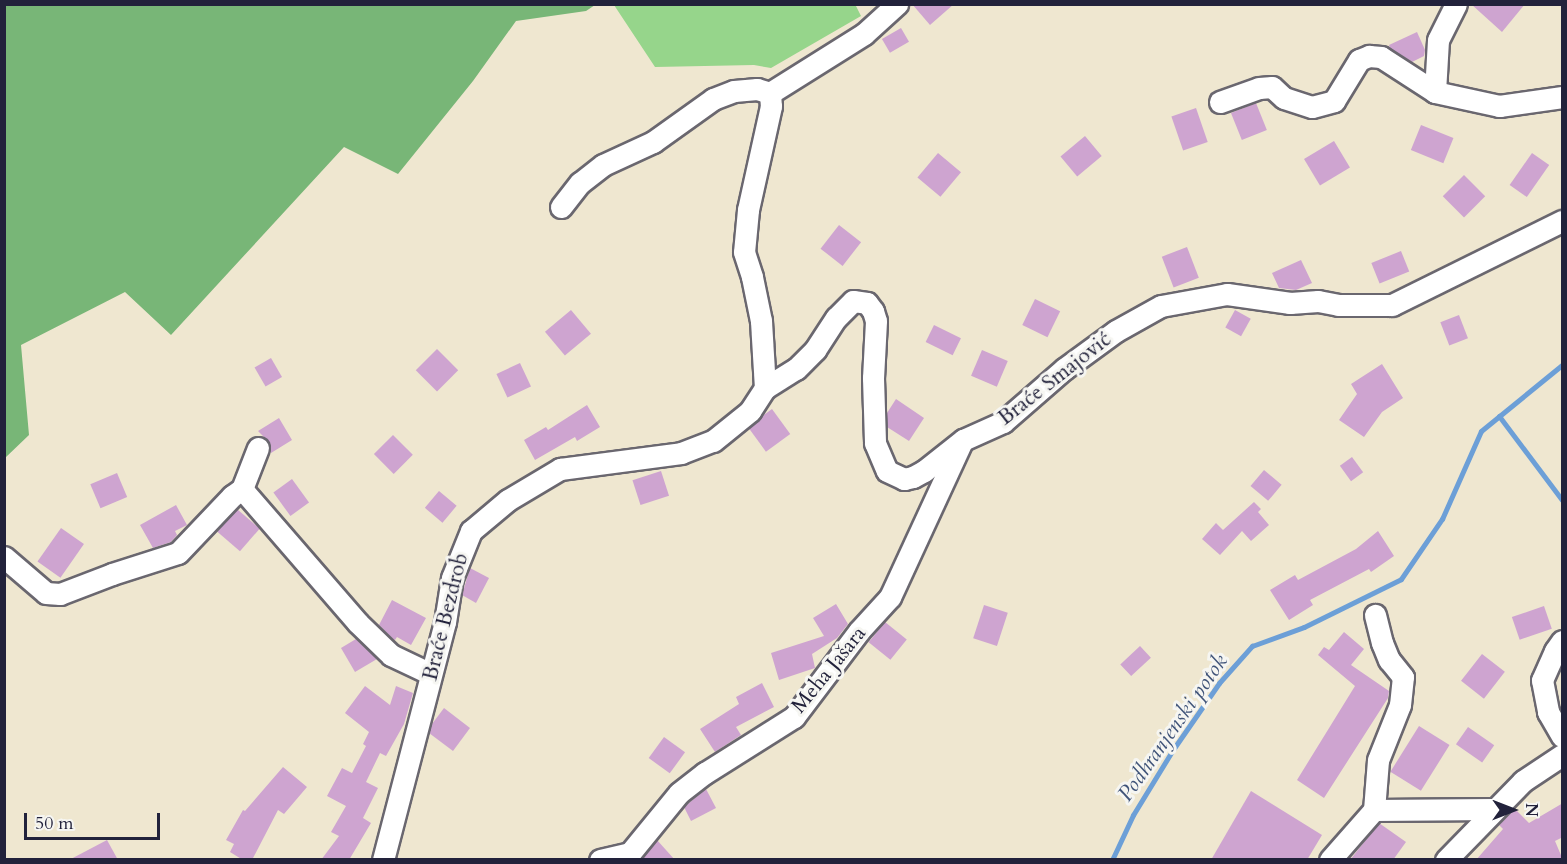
<!DOCTYPE html>
<html>
<head>
<meta charset="utf-8">
<style>
  body { margin:0 }
  #map { position:relative; width:1567px; height:864px; overflow:hidden; background:#efe7d0; font-family:Cardo,serif }
  div>[style] { position:absolute }
  [style*='--x'] { left:calc(var(--x)*1px); top:calc(var(--y)*1px); width:calc(var(--w)*1px); rotate:calc(var(--a)*1deg) }
  .green>* { inset:0; background:#96d58b }
  .forest>* { inset:0; background:#78b677 }
  .stream>* { height:5px; margin:-2.5px; padding:0 2.5px; transform-origin:2.5px; border-radius:2.5px; background:#6c9fd7 }
  .building>* { inset:0; background:#cea4d0; transform-origin:0 0 }
  .roads { filter:drop-shadow(2px 0 #6a676f) drop-shadow(-2px 0 #6a676f) drop-shadow(0 2px #6a676f) drop-shadow(0 -2px #6a676f) }
  .minor>* { height:21px; margin:-10.5px; padding:0 10.5px; transform-origin:10.5px; border-radius:10.5px; background:#fff }
  span { translate:-50% -50%; white-space:nowrap; text-align:center; line-height:1.15; -webkit-text-stroke:6px #f6f6f2; paint-order:stroke }
  .street-label { font-size:21px; color:#22223b }
  .water-label { font-size:22px; color:#405479; font-style:italic }
  .frame { position:absolute; inset:0; border:6px solid #22223b; pointer-events:none }
  .north { position:absolute; left:1483px; top:780px; width:60px; height:60px; -webkit-text-stroke:4px #f6f6f2; paint-order:stroke; rotate:90deg; font-size:16px; font-weight:700; line-height:24px; text-align:center; color:#22223b }
  .north::after { content:''; display:block; margin:auto; width:21px; height:27px; background:#22223b; clip-path:polygon(50% 0,100% 100%,50% 72%,0 100%) }
  .scale { position:absolute; left:24px; top:813px; width:136px; height:27px; box-sizing:border-box; border:3px solid #22223b; border-top:0; padding-left:8px; font-size:18px; line-height:21px; white-space:nowrap; color:#22223b; -webkit-text-stroke:4px #f6f6f2; paint-order:stroke }
</style>
</head>
<body>
<div id="map">
  <div class="green">
    <i style="clip-path:polygon(855px 4px,861px 16px,771px 68px,754px 65px,655px 67px,614px 5px)"></i>
  </div>
  <div class="forest">
    <i style="clip-path:polygon(5px 4px,595px 4px,595px 5px,586px 11px,516px 21px,473px 81px,398px 174px,344px 147px,171px 335px,125px 292px,21px 345px,29px 435px,5px 458px)"></i>
  </div>
  <div class="stream">
    <i style="--x:1499;--y:416;--w:105;--a:53.1"></i>
    <i style="--x:1112;--y:860;--w:50;--a:-65"></i>
    <i style="--x:1133;--y:815;--w:75;--a:-58.6"></i>
    <i style="--x:1172;--y:751;--w:83;--a:-55.3"></i>
    <i style="--x:1219;--y:683;--w:50;--a:-48.3"></i>
    <i style="--x:1252;--y:646;--w:55;--a:-20.1"></i>
    <i style="--x:1304;--y:627;--w:108;--a:-26.3"></i>
    <i style="--x:1401;--y:579;--w:73;--a:-55.7"></i>
    <i style="--x:1442;--y:519;--w:96;--a:-66.1"></i>
    <i style="--x:1481;--y:431;--w:104;--a:-39.2"></i>
  </div>
  <div class="building">
    <i style="clip-path:polygon(912px 4px,954px 4px,930px 25px)"></i>
    <i style="clip-path:polygon(1471px 4px,1525px 4px,1502px 32px)"></i>
    <i style="left:901px;top:28px;width:16px;height:22px;rotate:60deg"></i>
    <i style="clip-path:polygon(1417px 32px,1425px 50px,1424px 56px,1412px 62px,1390px 48px,1389px 45px)"></i>
    <i style="left:1256px;top:103px;width:29px;height:27px;rotate:68deg"></i>
    <i style="left:1196px;top:108px;width:36px;height:26px;rotate:71deg"></i>
    <i style="left:1421px;top:125px;width:35px;height:27px;rotate:22deg"></i>
    <i style="left:1085px;top:136px;width:26px;height:32px;rotate:50deg"></i>
    <i style="left:1334px;top:141px;width:31px;height:35px;rotate:59deg"></i>
    <i style="left:938px;top:153px;width:30px;height:32px;rotate:40deg"></i>
    <i style="left:1532px;top:153px;width:21px;height:39px;rotate:35deg"></i>
    <i style="left:1464px;top:175px;width:30px;height:30px;rotate:45deg"></i>
    <i style="left:839px;top:225px;width:28px;height:30px;rotate:38deg"></i>
    <i style="left:1187px;top:247px;width:33px;height:27px;rotate:69deg"></i>
    <i style="left:1401px;top:251px;width:22px;height:32px;rotate:68deg"></i>
    <i style="clip-path:polygon(1301px 260px,1312px 283px,1296px 290px,1279px 288px,1272px 273px)"></i>
    <i style="left:1035px;top:299px;width:28px;height:29px;rotate:26deg"></i>
    <i style="left:571px;top:310px;width:31px;height:34px;rotate:50deg"></i>
    <i style="left:1235px;top:310px;width:18px;height:20px;rotate:29deg"></i>
    <i style="left:1459px;top:315px;width:25px;height:20px;rotate:69deg"></i>
    <i style="left:934px;top:325px;width:30px;height:19px;rotate:26deg"></i>
    <i style="left:437px;top:349px;width:30px;height:30px;rotate:45deg"></i>
    <i style="left:982px;top:350px;width:28px;height:28px;rotate:23deg"></i>
    <i style="left:271px;top:358px;width:22px;height:19px;rotate:60deg"></i>
    <i style="left:520px;top:363px;width:26px;height:26px;rotate:65deg"></i>
    <i style="clip-path:polygon(1382px 364px,1403px 398px,1382px 412px,1364px 437px,1339px 420px,1357px 394px,1351px 384px)"></i>
    <i style="clip-path:polygon(896px 399px,924px 418px,909px 441px,887px 427px,887px 413px)"></i>
    <i style="clip-path:polygon(587px 405px,600px 427px,577px 441px,575px 437px,535px 460px,524px 440px,546px 427px,548px 430px)"></i>
    <i style="left:772px;top:409px;width:31px;height:30px;rotate:54deg"></i>
    <i style="clip-path:polygon(279px 418px,292px 440px,271px 453px,268px 441px,258px 431px)"></i>
    <i style="left:393px;top:435px;width:28px;height:27px;rotate:45deg"></i>
    <i style="left:1352px;top:457px;width:19px;height:15px;rotate:54deg"></i>
    <i style="left:1264px;top:470px;width:23px;height:21px;rotate:40deg"></i>
    <i style="left:661px;top:471px;width:26px;height:30px;rotate:72deg"></i>
    <i style="left:117px;top:473px;width:26px;height:29px;rotate:67deg"></i>
    <i style="left:292px;top:479px;width:29px;height:23px;rotate:54deg"></i>
    <i style="left:439px;top:491px;width:23px;height:22px;rotate:40deg"></i>
    <i style="clip-path:polygon(1254px 502px,1261px 509px,1258px 512px,1269px 525px,1251px 541px,1242px 531px,1220px 555px,1202px 539px,1216px 523px,1223px 530px)"></i>
    <i style="clip-path:polygon(176px 505px,187px 525px,175px 531px,177px 535px,171px 542px,153px 548px,140px 525px)"></i>
    <i style="left:237px;top:509px;width:30px;height:30px;rotate:41deg"></i>
    <i style="left:61px;top:528px;width:28px;height:41px;rotate:35deg"></i>
    <i style="clip-path:polygon(1378px 531px,1394px 556px,1371px 572px,1369px 569px,1310px 600px,1313px 605px,1289px 620px,1270px 590px,1295px 575px,1298px 580px,1356px 549px)"></i>
    <i style="clip-path:polygon(470px 568px,489px 578px,476px 603px,462px 595px)"></i>
    <i style="clip-path:polygon(392px 600px,426px 618px,411px 645px,397px 637px,395px 640px,393px 639px,379px 625px)"></i>
    <i style="clip-path:polygon(836px 604px,848px 624px,837px 638px,812px 654px,815px 668px,779px 680px,771px 653px,824px 636px,813px 618px)"></i>
    <i style="left:984px;top:605px;width:25px;height:35px;rotate:18deg"></i>
    <i style="left:1544px;top:606px;width:24px;height:34px;rotate:71deg"></i>
    <i style="left:885px;top:622px;width:28px;height:26px;rotate:39deg"></i>
    <i style="clip-path:polygon(1344px 632px,1364px 649px,1351px 665px,1389px 691px,1388px 698px,1324px 798px,1297px 780px,1355px 686px,1318px 655px,1324px 647px,1329px 650px)"></i>
    <i style="clip-path:polygon(356px 639px,377px 659px,355px 672px,341px 648px)"></i>
    <i style="left:1140px;top:646px;width:16px;height:27px;rotate:47deg"></i>
    <i style="left:1482px;top:654px;width:29px;height:34px;rotate:38deg"></i>
    <i style="clip-path:polygon(762px 683px,774px 707px,736px 727px,741px 735px,715px 752px,700px 729px,739px 704px,736px 697px)"></i>
    <i style="clip-path:polygon(365px 686px,390px 705px,396px 686px,413px 693px,404px 724px,386px 756px,380px 753px,366px 782px,378px 788px,363px 818px,371px 823px,349px 860px,321px 860px,339px 836px,331px 832px,346px 806px,327px 796px,342px 768px,352px 773px,366px 746px,363px 744px,369px 732px,345px 713px)"></i>
    <i style="clip-path:polygon(444px 708px,470px 728px,453px 751px,429px 733px,432px 724px)"></i>
    <i style="left:1419px;top:726px;width:36px;height:54px;rotate:32deg"></i>
    <i style="left:1468px;top:727px;width:32px;height:21px;rotate:35deg"></i>
    <i style="left:664px;top:737px;width:26px;height:26px;rotate:36deg"></i>
    <i style="clip-path:polygon(283px 767px,307px 787px,284px 814px,278px 810px,252px 860px,243px 860px,230px 852px,234px 844px,226px 840px,243px 810px,245px 811px)"></i>
    <i style="clip-path:polygon(706px 789px,716px 808px,691px 821px,684px 807px)"></i>
    <i style="clip-path:polygon(1251px 791px,1322px 835px,1307px 860px,1211px 860px)"></i>
    <i style="clip-path:polygon(1563px 803px,1563px 837px,1555px 841px,1563px 860px,1476px 860px,1503px 829px,1499px 825px,1515px 809px,1529px 823px)"></i>
    <i style="clip-path:polygon(1379px 823px,1406px 842px,1393px 860px,1350px 860px)"></i>
    <i style="clip-path:polygon(107px 840px,118px 860px,69px 860px)"></i>
    <i style="clip-path:polygon(657px 840px,675px 860px,641px 860px)"></i>
  </div>
  <div class="roads">
    <div class="minor">
      <i style="--x:1456;--y:4;--w:40;--a:116.6"></i>
      <i style="--x:1438;--y:40;--w:52;--a:93.3"></i>
      <i style="--x:1435;--y:92;--w:66;--a:12.3"></i>
      <i style="--x:1499;--y:106;--w:64;--a:-8.1"></i>
      <i style="--x:770;--y:93;--w:111;--a:-32.1"></i>
      <i style="--x:864;--y:34;--w:45;--a:-42.3"></i>
      <i style="--x:1220;--y:102;--w:41;--a:-19.7"></i>
      <i style="--x:1259;--y:88;--w:13;--a:-4"></i>
      <i style="--x:1272;--y:87;--w:16;--a:43"></i>
      <i style="--x:1284;--y:98;--w:29;--a:18"></i>
      <i style="--x:1312;--y:107;--w:23;--a:-15"></i>
      <i style="--x:1334;--y:101;--w:48;--a:-58.6"></i>
      <i style="--x:1359;--y:60;--w:11;--a:-22"></i>
      <i style="--x:1369;--y:56;--w:12;--a:5"></i>
      <i style="--x:1381;--y:57;--w:64;--a:32.9"></i>
      <i style="--x:561;--y:207;--w:31;--a:-52"></i>
      <i style="--x:580;--y:183;--w:29;--a:-38"></i>
      <i style="--x:603;--y:165;--w:55;--a:-24.7"></i>
      <i style="--x:653;--y:142;--w:74;--a:-35.6"></i>
      <i style="--x:713;--y:99;--w:22;--a:-21"></i>
      <i style="--x:734;--y:91;--w:23;--a:-5"></i>
      <i style="--x:757;--y:89;--w:14;--a:17"></i>
      <i style="--x:770;--y:93;--w:13;--a:86"></i>
      <i style="--x:771;--y:106;--w:107;--a:102.5"></i>
      <i style="--x:748;--y:210;--w:42;--a:95.4"></i>
      <i style="--x:744;--y:252;--w:26;--a:72"></i>
      <i style="--x:752;--y:277;--w:45;--a:78.4"></i>
      <i style="--x:761;--y:321;--w:67;--a:86.6"></i>
      <i style="--x:258;--y:448;--w:44;--a:111.3"></i>
      <i style="--x:242;--y:489;--w:177;--a:49.1"></i>
      <i style="--x:358;--y:623;--w:46;--a:44.1"></i>
      <i style="--x:391;--y:655;--w:44;--a:25.4"></i>
      <i style="--x:4;--y:557;--w:55;--a:40.6"></i>
      <i style="--x:46;--y:593;--w:14;--a:4"></i>
      <i style="--x:60;--y:594;--w:56;--a:-21"></i>
      <i style="--x:112;--y:574;--w:69;--a:-17.7"></i>
      <i style="--x:178;--y:553;--w:79;--a:-46.5"></i>
      <i style="--x:232;--y:496;--w:12;--a:-35"></i>
      <i style="--x:1562;--y:641;--w:12;--a:125"></i>
      <i style="--x:1555;--y:651;--w:32;--a:114"></i>
      <i style="--x:1542;--y:680;--w:33;--a:79"></i>
      <i style="--x:1548;--y:712;--w:28;--a:60"></i>
      <i style="--x:1374;--y:810;--w:120;--a:-0.5"></i>
      <i style="--x:383;--y:860;--w:246;--a:-75.4"></i>
      <i style="--x:445;--y:622;--w:45;--a:-81"></i>
      <i style="--x:452;--y:578;--w:51;--a:-68"></i>
      <i style="--x:471;--y:531;--w:48;--a:-40"></i>
      <i style="--x:508;--y:500;--w:61;--a:-30.8"></i>
      <i style="--x:560;--y:469;--w:122;--a:-7.5"></i>
      <i style="--x:681;--y:453;--w:34;--a:-21"></i>
      <i style="--x:713;--y:441;--w:48;--a:-39"></i>
      <i style="--x:750;--y:411;--w:27;--a:-57"></i>
      <i style="--x:765;--y:388;--w:36;--a:-32"></i>
      <i style="--x:796;--y:369;--w:27;--a:-45"></i>
      <i style="--x:815;--y:350;--w:38;--a:-57"></i>
      <i style="--x:836;--y:318;--w:24;--a:-45"></i>
      <i style="--x:853;--y:301;--w:14;--a:8"></i>
      <i style="--x:867;--y:303;--w:10;--a:53"></i>
      <i style="--x:873;--y:311;--w:10;--a:73"></i>
      <i style="--x:876;--y:321;--w:57;--a:93"></i>
      <i style="--x:873;--y:378;--w:65;--a:88.2"></i>
      <i style="--x:875;--y:443;--w:30;--a:67"></i>
      <i style="--x:887;--y:471;--w:19;--a:25"></i>
      <i style="--x:904;--y:479;--w:9;--a:-13"></i>
      <i style="--x:913;--y:477;--w:13;--a:-29"></i>
      <i style="--x:924;--y:471;--w:50;--a:-38.5"></i>
      <i style="--x:963;--y:440;--w:44;--a:-24.2"></i>
      <i style="--x:1003;--y:422;--w:81;--a:-41"></i>
      <i style="--x:1064;--y:369;--w:64;--a:-36.2"></i>
      <i style="--x:1116;--y:331;--w:51;--a:-29.1"></i>
      <i style="--x:1161;--y:306;--w:67;--a:-10.3"></i>
      <i style="--x:1227;--y:294;--w:64;--a:8.1"></i>
      <i style="--x:1290;--y:303;--w:28;--a:-4"></i>
      <i style="--x:1318;--y:301;--w:20;--a:11"></i>
      <i style="--x:1338;--y:305;--w:54;--a:0"></i>
      <i style="--x:1392;--y:305;--w:190;--a:-26.3"></i>
      <i style="--x:600;--y:860;--w:31;--a:-13"></i>
      <i style="--x:630;--y:853;--w:77;--a:-50.8"></i>
      <i style="--x:679;--y:793;--w:33;--a:-38"></i>
      <i style="--x:705;--y:773;--w:105;--a:-32.2"></i>
      <i style="--x:794;--y:717;--w:108;--a:-52.9"></i>
      <i style="--x:859;--y:631;--w:46;--a:-47.6"></i>
      <i style="--x:890;--y:597;--w:170;--a:-65.2"></i>
      <i style="--x:1330;--y:860;--w:67;--a:-48.7"></i>
      <i style="--x:1374;--y:810;--w:50;--a:-85.4"></i>
      <i style="--x:1378;--y:760;--w:59;--a:-68.2"></i>
      <i style="--x:1400;--y:705;--w:28;--a:-84"></i>
      <i style="--x:1403;--y:677;--w:22;--a:-129"></i>
      <i style="--x:1389;--y:660;--w:18;--a:-112"></i>
      <i style="--x:1382;--y:643;--w:29;--a:-104"></i>
      <i style="--x:1446;--y:860;--w:110;--a:-45.7"></i>
      <i style="--x:1523;--y:781;--w:47;--a:-33.7"></i>
    </div>
  </div>
  <div class="street-label">
    <span style="left:1055px;top:379px;rotate:-38deg">Braće Smajović</span>
    <span style="left:446px;top:617px;rotate:-76deg">Braće Bezdrob</span>
    <span style="left:829px;top:670px;rotate:-51deg">Meha Jašara</span>
  </div>
  <div class="water-label">
    <span style="left:1173px;top:728px;rotate:-55deg">Podhranjenski potok</span>
  </div>
  <div class="frame"></div>
  <div class="north">N</div>
  <div class="scale">50 m</div>
</div>
</body>
</html>
